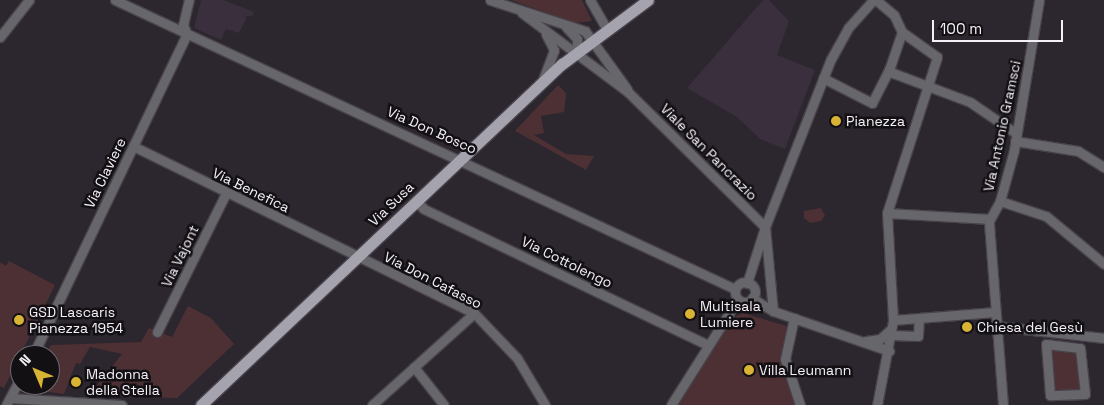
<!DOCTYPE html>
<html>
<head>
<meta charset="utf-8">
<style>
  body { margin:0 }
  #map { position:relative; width:1104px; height:405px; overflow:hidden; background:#2c262f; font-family:"Space Grotesk",sans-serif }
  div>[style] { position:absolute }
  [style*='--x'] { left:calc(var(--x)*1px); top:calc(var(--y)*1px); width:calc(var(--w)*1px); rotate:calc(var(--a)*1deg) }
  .built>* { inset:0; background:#392f3d }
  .green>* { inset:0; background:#4d3034 }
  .roads { filter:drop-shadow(1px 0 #48424b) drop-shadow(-1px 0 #48424b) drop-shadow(0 1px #48424b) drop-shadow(0 -1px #48424b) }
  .minor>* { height:9px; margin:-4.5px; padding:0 4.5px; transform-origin:4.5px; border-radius:4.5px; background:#66666b }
  .minor>.ring { margin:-4.5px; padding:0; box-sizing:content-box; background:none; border:9px solid #66666b; border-radius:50% }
  .major>* { height:11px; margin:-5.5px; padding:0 5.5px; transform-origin:5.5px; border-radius:5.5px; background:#a4a3ae }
  .dots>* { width:14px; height:14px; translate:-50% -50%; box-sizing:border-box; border:2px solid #131014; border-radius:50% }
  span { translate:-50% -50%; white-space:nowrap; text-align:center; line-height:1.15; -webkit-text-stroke:5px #131014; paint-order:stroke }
  .poi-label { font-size:14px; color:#f5f0f7 }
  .left { translate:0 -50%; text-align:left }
  .street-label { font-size:14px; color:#f5f0f7 }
  .north { position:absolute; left:10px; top:345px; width:50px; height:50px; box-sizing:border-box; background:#131014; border:1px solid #6d6a6f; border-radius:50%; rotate:315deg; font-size:14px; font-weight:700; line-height:20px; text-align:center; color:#f5f0f7 }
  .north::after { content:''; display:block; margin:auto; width:18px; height:22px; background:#d9b334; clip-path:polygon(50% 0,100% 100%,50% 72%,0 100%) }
  .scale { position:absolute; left:932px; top:20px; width:131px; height:22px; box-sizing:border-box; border:2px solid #f5f0f7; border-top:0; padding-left:6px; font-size:15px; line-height:18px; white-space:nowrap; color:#f5f0f7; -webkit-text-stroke:4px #131014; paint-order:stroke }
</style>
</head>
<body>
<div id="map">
  <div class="built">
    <i style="clip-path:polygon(201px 0,224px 0,254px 12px,252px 16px,243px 16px,247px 17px,239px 33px,226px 29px,221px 40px,194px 28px)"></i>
    <i style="clip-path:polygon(763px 0,769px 0,789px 21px,777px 55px,815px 70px,785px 149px,760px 139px,737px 117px,687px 88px)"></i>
  </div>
  <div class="green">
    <i style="clip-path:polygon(511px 0,582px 0,592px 21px,575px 23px)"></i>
    <i style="clip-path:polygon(558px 85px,566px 93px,564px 112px,541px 116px,544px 133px,534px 135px,566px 154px,594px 156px,586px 170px,515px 131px)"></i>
    <i style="clip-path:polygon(821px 208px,825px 216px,821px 221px,810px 223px,804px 218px,804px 211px)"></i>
    <i style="clip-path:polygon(9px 261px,55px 285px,4px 388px,0 386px,0 262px,6px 266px)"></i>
    <i style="clip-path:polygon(188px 306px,211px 318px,234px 344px,177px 398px,103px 396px,94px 389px,122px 354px,90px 347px,80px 364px,76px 363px,64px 394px,28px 389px,50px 385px,50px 355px,46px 355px,51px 345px,141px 342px,149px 328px,172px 337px)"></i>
    <i style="clip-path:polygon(743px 313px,790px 327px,782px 358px,796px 405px,678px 405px,732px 318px)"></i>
    <i style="clip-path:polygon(1048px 346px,1078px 349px,1083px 392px,1051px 393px)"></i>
  </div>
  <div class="roads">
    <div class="minor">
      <i style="--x:115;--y:0;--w:684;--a:24.99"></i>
      <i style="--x:490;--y:0;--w:100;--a:18.1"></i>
      <i style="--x:585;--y:31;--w:72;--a:54.1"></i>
      <i style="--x:590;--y:0;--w:32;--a:60"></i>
      <i style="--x:876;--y:0;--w:23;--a:40"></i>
      <i style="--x:894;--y:15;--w:19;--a:65"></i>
      <i style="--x:902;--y:32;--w:39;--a:109"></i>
      <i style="--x:889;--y:69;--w:6;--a:45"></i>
      <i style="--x:893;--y:73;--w:82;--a:20.6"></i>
      <i style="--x:970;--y:102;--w:53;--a:34.3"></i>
      <i style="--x:522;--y:13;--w:132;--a:36.7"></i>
      <i style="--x:628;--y:92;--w:192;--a:44.6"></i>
      <i style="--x:765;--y:227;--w:59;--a:107.8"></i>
      <i style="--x:566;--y:27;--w:16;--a:47"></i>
      <i style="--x:577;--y:39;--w:12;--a:90"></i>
      <i style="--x:0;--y:37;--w:47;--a:-51.9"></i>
      <i style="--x:823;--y:78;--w:55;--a:27"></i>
      <i style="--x:872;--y:103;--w:38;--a:-63"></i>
      <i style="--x:543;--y:79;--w:31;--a:-69"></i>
      <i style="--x:554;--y:50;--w:18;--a:-117"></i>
      <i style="--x:1015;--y:141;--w:64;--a:9"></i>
      <i style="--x:1078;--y:151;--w:31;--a:32"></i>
      <i style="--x:133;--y:146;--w:380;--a:26.1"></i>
      <i style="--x:474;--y:313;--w:62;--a:46.3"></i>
      <i style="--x:517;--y:358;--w:55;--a:59.2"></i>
      <i style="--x:416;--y:201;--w:11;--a:45"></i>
      <i style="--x:424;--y:209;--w:315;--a:25.6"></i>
      <i style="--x:1000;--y:201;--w:48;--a:18.1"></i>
      <i style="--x:1046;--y:216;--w:75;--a:39.6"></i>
      <i style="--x:887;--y:213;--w:103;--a:3.3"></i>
      <i class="ring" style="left:735px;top:282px;width:11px;height:11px"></i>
      <i style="--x:752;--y:298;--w:25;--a:32"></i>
      <i style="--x:773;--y:311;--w:123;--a:19"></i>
      <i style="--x:773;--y:311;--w:84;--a:-95.4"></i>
      <i style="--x:765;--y:227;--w:180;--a:-68.6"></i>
      <i style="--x:831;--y:59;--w:35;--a:-61"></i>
      <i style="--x:848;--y:28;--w:38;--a:-48"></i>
      <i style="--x:794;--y:318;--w:42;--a:102.4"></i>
      <i style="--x:785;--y:359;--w:48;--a:71.9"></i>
      <i style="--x:893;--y:320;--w:102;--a:-4.5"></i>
      <i style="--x:996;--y:326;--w:109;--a:6.3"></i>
      <i style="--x:157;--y:332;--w:155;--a:-63.6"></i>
      <i style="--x:891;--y:335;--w:27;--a:2"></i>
      <i style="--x:918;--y:336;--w:18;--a:-87"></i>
      <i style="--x:866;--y:341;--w:14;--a:-8"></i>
      <i style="--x:880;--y:339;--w:15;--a:-42"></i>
      <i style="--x:1046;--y:344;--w:34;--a:7"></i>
      <i style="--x:1080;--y:348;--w:46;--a:83.8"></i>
      <i style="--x:1085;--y:394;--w:35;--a:178"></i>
      <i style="--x:1050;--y:395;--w:51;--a:-94.5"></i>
      <i style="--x:33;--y:355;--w:356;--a:-64.4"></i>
      <i style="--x:187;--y:34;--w:10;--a:-114"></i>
      <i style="--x:183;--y:25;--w:26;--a:-77"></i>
      <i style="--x:414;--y:367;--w:48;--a:51.7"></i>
      <i style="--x:10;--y:398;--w:112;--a:3.6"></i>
      <i style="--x:6;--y:405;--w:30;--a:-62"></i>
      <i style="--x:372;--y:405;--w:137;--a:-42"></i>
      <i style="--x:671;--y:405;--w:125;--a:-57.7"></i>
      <i style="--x:877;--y:405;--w:86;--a:-79.3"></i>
      <i style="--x:893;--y:320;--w:107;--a:-93.2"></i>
      <i style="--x:887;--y:213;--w:164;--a:-72.2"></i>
      <i style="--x:937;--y:57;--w:43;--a:-144.5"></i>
      <i style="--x:1003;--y:405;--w:185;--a:-94.4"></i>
      <i style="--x:989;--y:221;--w:23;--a:-61"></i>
      <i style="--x:1000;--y:201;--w:53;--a:-74.6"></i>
      <i style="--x:1014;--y:150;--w:152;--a:-80.5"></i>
    </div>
    <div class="major">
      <i style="--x:201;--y:405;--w:497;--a:-43.4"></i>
      <i style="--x:562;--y:64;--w:107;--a:-36.7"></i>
    </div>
  </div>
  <div class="dots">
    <i style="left:836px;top:121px;background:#d9b334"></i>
    <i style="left:690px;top:314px;background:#d9b334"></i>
    <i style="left:19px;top:320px;background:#d9b334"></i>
    <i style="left:967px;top:327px;background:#d9b334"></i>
    <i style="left:749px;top:370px;background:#d9b334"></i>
    <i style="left:76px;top:382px;background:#d9b334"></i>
  </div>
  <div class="poi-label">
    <span class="left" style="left:846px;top:121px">Pianezza</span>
    <span class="left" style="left:700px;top:314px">Multisala<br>Lumiere</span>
    <span class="left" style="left:29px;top:320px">GSD Lascaris<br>Pianezza 1954</span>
    <span class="left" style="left:977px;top:327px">Chiesa del Gesù</span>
    <span class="left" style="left:759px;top:370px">Villa Leumann</span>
    <span class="left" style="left:86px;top:382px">Madonna<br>della Stella</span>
  </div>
  <div class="street-label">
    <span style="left:1002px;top:126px;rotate:-78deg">Via Antonio Gramsci</span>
    <span style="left:432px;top:130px;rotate:24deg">Via Don Bosco</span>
    <span style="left:709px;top:152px;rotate:45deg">Viale San Pancrazio</span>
    <span style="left:105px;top:173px;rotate:-64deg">Via Claviere</span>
    <span style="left:251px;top:190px;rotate:26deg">Via Benefica</span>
    <span style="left:391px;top:204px;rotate:-44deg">Via Susa</span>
    <span style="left:180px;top:256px;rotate:-64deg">Via Vajont</span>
    <span style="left:567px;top:262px;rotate:26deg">Via Cottolengo</span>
    <span style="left:433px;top:280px;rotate:27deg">Via Don Cafasso</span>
  </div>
  <div class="north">N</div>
  <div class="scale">100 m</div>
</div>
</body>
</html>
